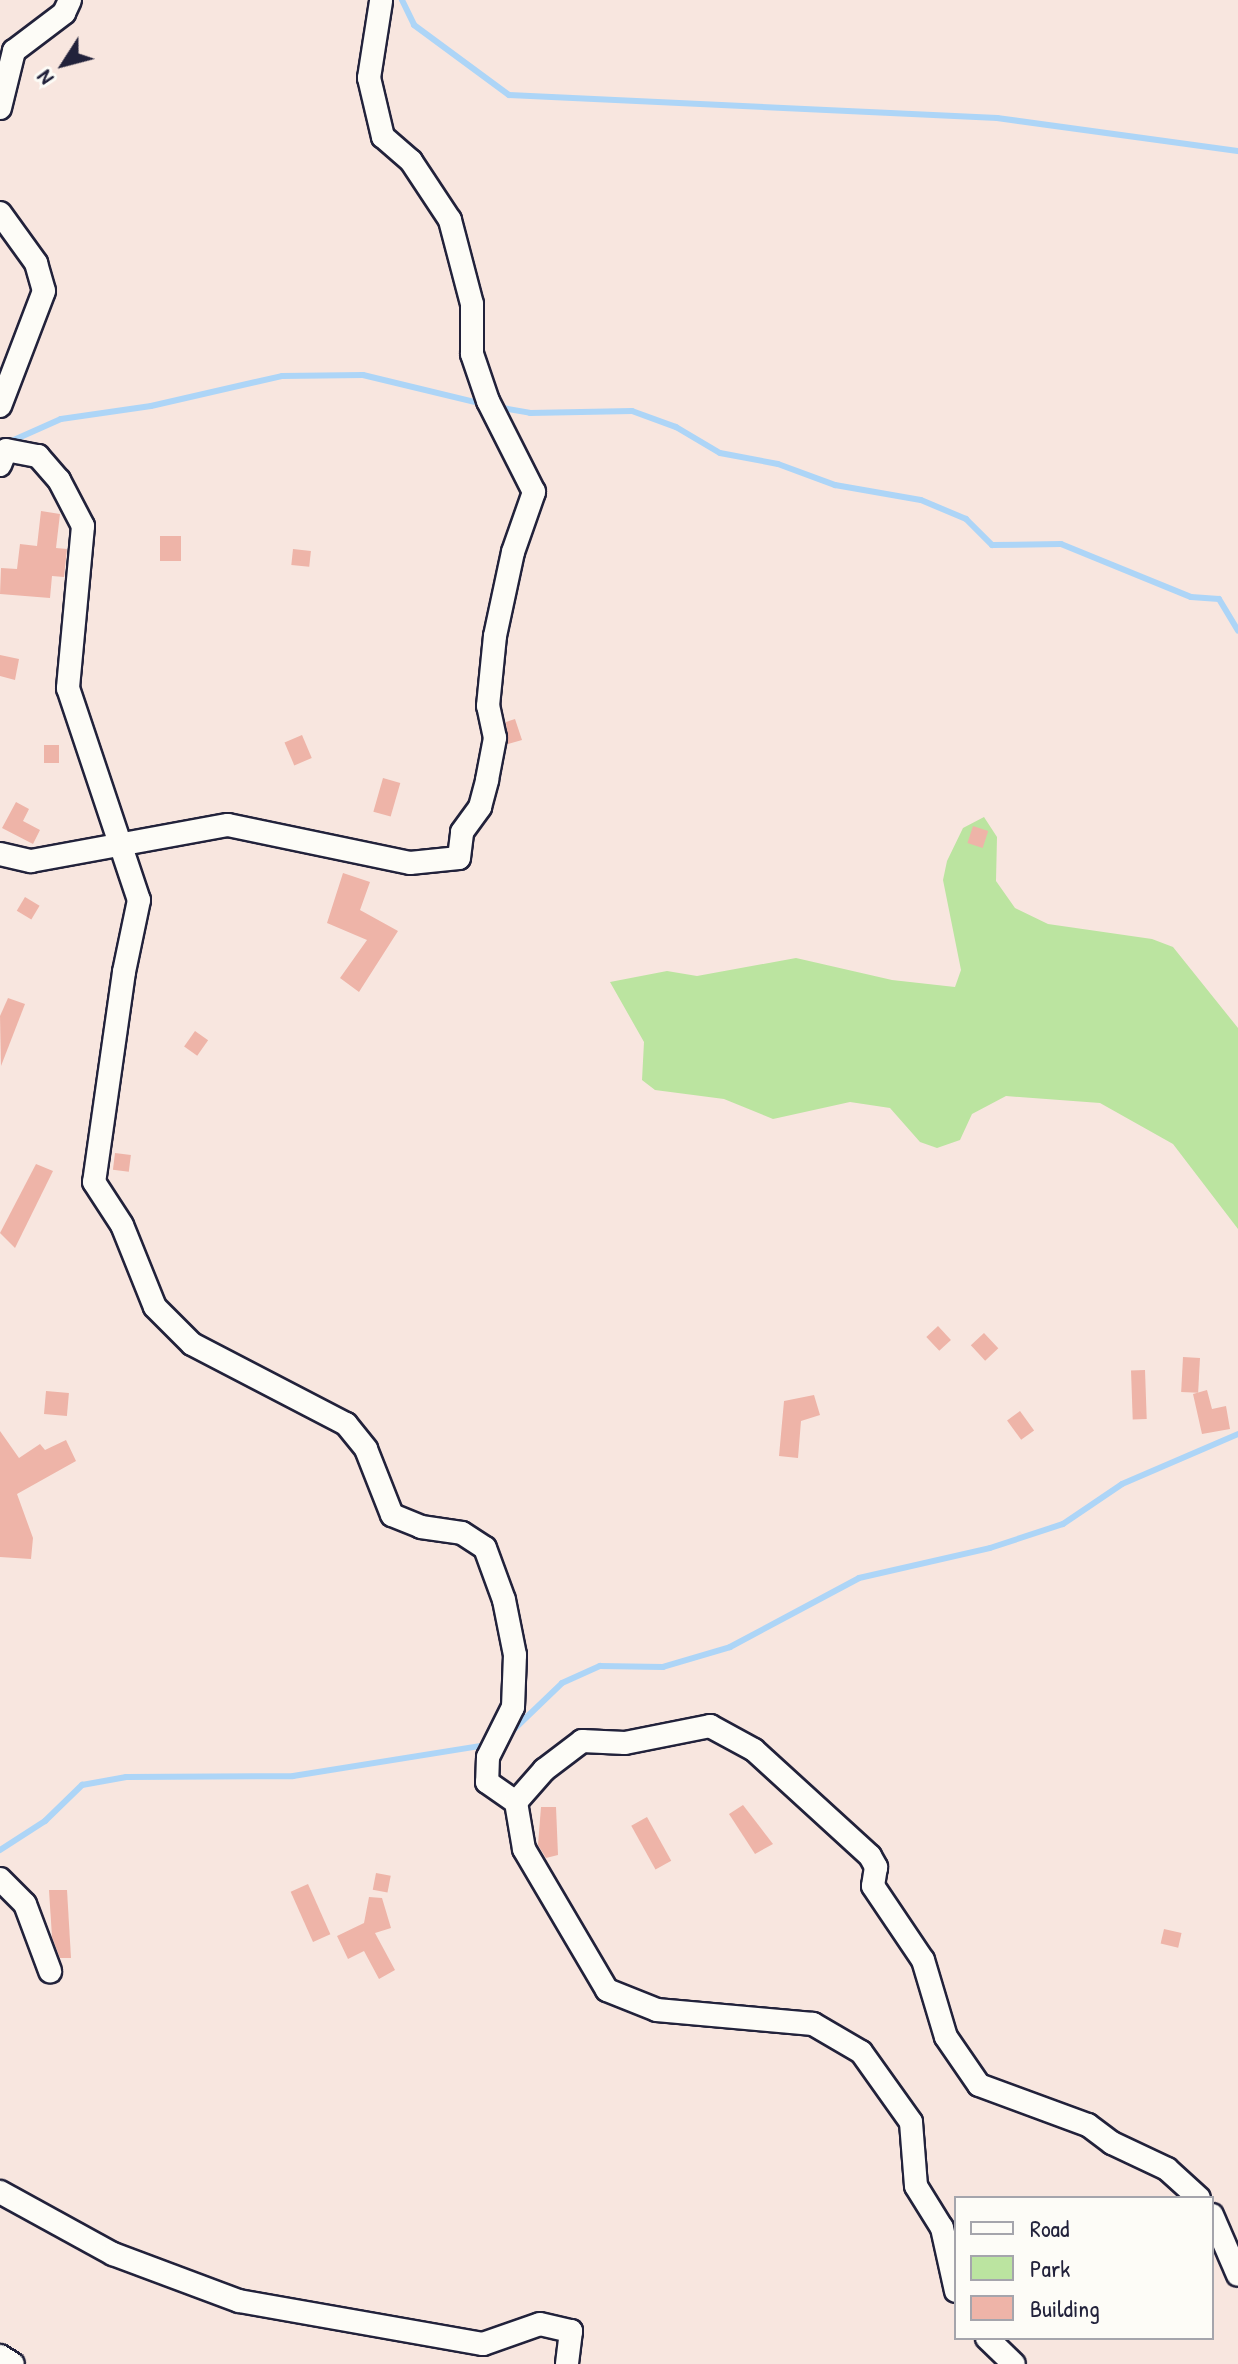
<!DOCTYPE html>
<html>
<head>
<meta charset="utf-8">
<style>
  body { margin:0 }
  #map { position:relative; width:1238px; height:2364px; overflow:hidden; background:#f8e6df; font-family:"Patrick Hand",sans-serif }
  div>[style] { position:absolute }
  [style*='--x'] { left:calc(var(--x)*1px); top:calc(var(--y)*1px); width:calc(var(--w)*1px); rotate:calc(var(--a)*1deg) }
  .green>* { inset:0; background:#bbe4a0 }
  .stream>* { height:6px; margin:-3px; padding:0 3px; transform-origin:3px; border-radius:3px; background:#add5f7 }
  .building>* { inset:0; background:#eeb4a8; transform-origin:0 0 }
  .roads { filter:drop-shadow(2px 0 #22223b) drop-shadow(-2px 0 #22223b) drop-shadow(0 2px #22223b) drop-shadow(0 -2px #22223b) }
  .minor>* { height:22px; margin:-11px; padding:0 11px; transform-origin:11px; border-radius:11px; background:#fdfcf7 }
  span { translate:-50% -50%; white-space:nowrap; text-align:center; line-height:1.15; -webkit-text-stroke:8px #fdfcf7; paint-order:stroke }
  .legend { position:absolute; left:954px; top:2196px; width:260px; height:144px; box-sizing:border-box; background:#fdfcf7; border:2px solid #a5a5ac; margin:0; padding:10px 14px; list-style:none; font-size:24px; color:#22223b }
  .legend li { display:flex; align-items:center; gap:16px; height:40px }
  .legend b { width:40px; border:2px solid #a5a5ac }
  .north { position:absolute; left:24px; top:24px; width:80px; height:80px; -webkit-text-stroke:6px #fdfcf7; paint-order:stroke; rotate:234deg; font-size:22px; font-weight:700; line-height:32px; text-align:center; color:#22223b }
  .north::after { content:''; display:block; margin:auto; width:28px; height:36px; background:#22223b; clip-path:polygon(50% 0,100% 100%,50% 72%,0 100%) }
</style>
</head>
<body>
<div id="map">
  <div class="green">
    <i style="clip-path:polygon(984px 817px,997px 837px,996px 881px,1015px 908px,1048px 924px,1152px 939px,1173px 947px,1238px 1028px,1238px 1229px,1173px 1144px,1100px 1103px,1006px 1096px,972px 1114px,960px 1140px,937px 1148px,920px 1142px,890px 1108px,850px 1102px,773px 1119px,724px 1099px,655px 1090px,642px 1080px,644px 1042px,610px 982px,667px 971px,697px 976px,796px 958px,892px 980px,955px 987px,961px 970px,943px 880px,947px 861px,963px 828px)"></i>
  </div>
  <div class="stream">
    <i style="--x:402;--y:0;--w:28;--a:64"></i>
    <i style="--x:414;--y:25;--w:118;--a:36.4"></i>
    <i style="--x:509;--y:95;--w:489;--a:2.7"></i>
    <i style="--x:997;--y:118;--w:243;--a:7.8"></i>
    <i style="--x:497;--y:407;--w:34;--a:10"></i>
    <i style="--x:530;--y:413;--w:102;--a:-1.1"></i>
    <i style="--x:632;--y:411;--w:47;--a:20"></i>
    <i style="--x:676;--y:427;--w:51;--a:30.6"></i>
    <i style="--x:720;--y:453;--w:59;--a:10.7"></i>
    <i style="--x:778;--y:464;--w:61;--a:20.2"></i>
    <i style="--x:835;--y:485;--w:87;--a:9.9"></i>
    <i style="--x:921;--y:500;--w:49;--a:22.9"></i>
    <i style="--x:966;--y:519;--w:37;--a:45"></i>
    <i style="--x:992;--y:545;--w:69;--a:-0.8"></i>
    <i style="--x:1061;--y:544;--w:140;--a:22.2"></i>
    <i style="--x:1191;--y:597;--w:28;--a:4"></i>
    <i style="--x:1219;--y:599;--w:37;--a:59"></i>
    <i style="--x:7;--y:443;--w:59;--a:-24"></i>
    <i style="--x:61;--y:419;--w:91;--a:-8.2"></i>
    <i style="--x:151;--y:406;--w:134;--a:-12.9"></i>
    <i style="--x:282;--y:376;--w:81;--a:-0.7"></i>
    <i style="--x:363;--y:375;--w:123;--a:13.6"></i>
    <i style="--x:507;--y:1736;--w:76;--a:-43.9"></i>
    <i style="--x:562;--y:1683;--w:42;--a:-24.1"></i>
    <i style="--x:600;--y:1666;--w:63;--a:0.9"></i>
    <i style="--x:663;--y:1667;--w:70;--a:-16.6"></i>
    <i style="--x:730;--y:1647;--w:146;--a:-28.1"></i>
    <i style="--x:859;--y:1578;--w:134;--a:-12.9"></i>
    <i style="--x:990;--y:1548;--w:77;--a:-18.2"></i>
    <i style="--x:1063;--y:1524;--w:71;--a:-34.1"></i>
    <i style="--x:1122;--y:1484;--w:126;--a:-23.3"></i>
    <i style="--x:0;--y:1850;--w:54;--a:-32.8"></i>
    <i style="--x:45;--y:1821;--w:52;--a:-44.2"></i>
    <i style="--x:82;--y:1785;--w:45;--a:-10.3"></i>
    <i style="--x:126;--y:1777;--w:167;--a:-0.3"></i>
    <i style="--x:293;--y:1776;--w:195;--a:-9.1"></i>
  </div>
  <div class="building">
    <i style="clip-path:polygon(41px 511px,60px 514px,56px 548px,67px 549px,64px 577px,52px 576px,50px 598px,0 594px,1px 568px,17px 569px,20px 544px,37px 546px)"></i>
    <i style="left:160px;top:536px;width:21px;height:25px"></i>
    <i style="left:293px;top:549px;width:18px;height:16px;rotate:6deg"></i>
    <i style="clip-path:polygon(0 655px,19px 659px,15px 680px,0 676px)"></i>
    <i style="clip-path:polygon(515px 719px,522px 740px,508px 744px,506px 722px)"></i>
    <i style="left:302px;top:735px;width:25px;height:19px;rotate:67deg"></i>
    <i style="left:59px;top:745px;width:18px;height:15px;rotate:90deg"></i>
    <i style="left:383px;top:778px;width:18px;height:35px;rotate:16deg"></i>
    <i style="clip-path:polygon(16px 802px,29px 809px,23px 821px,40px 830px,33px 844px,2px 828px)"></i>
    <i style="left:973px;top:826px;width:16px;height:18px;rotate:18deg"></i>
    <i style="clip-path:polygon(343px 873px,370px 882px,360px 910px,398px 931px,359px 992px,340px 978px,367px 940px,327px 923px)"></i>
    <i style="left:25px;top:897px;width:17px;height:16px;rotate:31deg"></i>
    <i style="clip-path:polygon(8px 998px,25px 1004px,1px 1066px,0 1016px)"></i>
    <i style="left:195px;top:1031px;width:16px;height:19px;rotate:35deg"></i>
    <i style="left:115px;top:1153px;width:16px;height:17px;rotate:7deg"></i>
    <i style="clip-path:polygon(36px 1164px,53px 1171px,15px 1248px,0 1233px)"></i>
    <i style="left:938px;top:1326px;width:19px;height:16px;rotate:47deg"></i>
    <i style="left:984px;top:1333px;width:21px;height:18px;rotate:47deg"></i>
    <i style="left:1183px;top:1357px;width:17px;height:35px;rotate:3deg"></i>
    <i style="left:1145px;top:1370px;width:49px;height:14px;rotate:88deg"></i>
    <i style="clip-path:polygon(1207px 1390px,1212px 1409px,1226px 1406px,1230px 1429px,1202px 1434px,1193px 1394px)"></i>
    <i style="left:46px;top:1391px;width:23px;height:23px;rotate:5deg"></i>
    <i style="clip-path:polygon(814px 1395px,820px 1415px,801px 1421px,798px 1458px,779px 1456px,784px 1401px)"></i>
    <i style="left:1020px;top:1411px;width:24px;height:16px;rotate:54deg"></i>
    <i style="clip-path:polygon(0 1431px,19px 1458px,40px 1444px,45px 1450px,66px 1440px,76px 1461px,17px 1494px,33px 1538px,31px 1559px,0 1557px)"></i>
    <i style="clip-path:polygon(743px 1805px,773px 1844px,755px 1854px,729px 1814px)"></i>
    <i style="clip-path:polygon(541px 1807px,556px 1807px,558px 1855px,546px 1858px,538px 1845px)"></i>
    <i style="left:647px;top:1817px;width:50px;height:18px;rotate:61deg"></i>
    <i style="left:376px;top:1873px;width:15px;height:17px;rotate:11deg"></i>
    <i style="left:308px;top:1884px;width:55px;height:19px;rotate:66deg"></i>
    <i style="clip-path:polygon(49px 1890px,67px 1890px,71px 1958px,60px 1958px,52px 1937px)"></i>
    <i style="clip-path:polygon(369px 1897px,382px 1898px,391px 1928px,375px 1933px,395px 1970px,379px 1979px,364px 1951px,348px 1959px,337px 1936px,364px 1923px)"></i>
    <i style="left:1164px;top:1929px;width:18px;height:15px;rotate:13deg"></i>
  </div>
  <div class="roads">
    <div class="minor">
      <i style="--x:0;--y:108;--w:59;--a:-76.2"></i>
      <i style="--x:14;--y:51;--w:63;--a:-37.2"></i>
      <i style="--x:64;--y:13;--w:14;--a:-65"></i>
      <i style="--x:0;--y:213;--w:62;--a:54.2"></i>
      <i style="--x:36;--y:263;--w:29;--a:74"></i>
      <i style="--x:44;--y:291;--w:123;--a:110.9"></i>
      <i style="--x:0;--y:465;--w:16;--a:-68"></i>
      <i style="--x:6;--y:450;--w:33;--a:11"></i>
      <i style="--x:38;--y:456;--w:32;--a:49"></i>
      <i style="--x:59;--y:480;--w:52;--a:62.4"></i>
      <i style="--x:83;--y:526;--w:163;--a:95.3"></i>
      <i style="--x:68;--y:688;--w:224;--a:71.5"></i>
      <i style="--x:139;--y:900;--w:74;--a:101.8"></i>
      <i style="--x:124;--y:972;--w:212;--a:98.1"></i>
      <i style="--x:94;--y:1182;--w:51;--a:56.9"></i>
      <i style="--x:122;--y:1225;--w:88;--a:68.1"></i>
      <i style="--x:155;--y:1307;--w:52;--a:45"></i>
      <i style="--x:192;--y:1344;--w:174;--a:27.5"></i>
      <i style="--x:346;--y:1424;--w:32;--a:51"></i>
      <i style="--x:366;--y:1449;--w:71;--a:68.5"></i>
      <i style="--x:392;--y:1515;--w:31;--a:22"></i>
      <i style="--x:421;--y:1527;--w:41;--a:8.3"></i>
      <i style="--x:462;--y:1533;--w:27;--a:33"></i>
      <i style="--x:485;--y:1548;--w:55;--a:69.9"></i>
      <i style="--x:504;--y:1600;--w:56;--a:78.7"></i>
      <i style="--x:515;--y:1655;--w:52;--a:92.2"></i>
      <i style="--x:513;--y:1707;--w:56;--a:116.6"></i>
      <i style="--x:488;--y:1757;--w:25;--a:92"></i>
      <i style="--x:487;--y:1782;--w:35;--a:35"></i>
      <i style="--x:0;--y:854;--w:32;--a:13"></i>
      <i style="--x:31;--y:861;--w:200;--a:-10.4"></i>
      <i style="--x:228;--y:825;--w:186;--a:11.8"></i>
      <i style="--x:410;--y:863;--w:49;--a:-5.8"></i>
      <i style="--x:459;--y:858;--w:26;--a:-83"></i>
      <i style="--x:462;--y:832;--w:31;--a:-54"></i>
      <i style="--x:480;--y:807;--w:28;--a:-75"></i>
      <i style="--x:487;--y:780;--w:43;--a:-79.2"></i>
      <i style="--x:495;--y:738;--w:33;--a:-102"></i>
      <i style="--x:488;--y:706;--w:70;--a:-84.3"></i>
      <i style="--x:495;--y:636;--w:86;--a:-77.9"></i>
      <i style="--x:513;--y:552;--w:64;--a:-70.7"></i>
      <i style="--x:534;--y:492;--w:102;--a:-116.8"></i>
      <i style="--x:488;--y:401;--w:50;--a:-108.8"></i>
      <i style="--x:472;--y:354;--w:50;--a:-90"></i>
      <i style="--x:472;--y:304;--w:87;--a:-104.7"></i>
      <i style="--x:450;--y:220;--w:71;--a:-123.5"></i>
      <i style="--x:411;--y:161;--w:37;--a:-139"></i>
      <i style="--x:383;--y:137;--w:61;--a:-103.3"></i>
      <i style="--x:369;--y:78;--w:78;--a:-81.1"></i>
      <i style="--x:0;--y:1879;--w:35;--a:45"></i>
      <i style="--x:25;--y:1904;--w:72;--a:69.5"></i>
      <i style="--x:0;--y:2192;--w:129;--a:28.8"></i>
      <i style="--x:113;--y:2254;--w:134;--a:20.5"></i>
      <i style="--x:239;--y:2301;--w:248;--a:10"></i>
      <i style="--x:483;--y:2344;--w:60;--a:-19.3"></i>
      <i style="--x:540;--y:2324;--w:32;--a:13"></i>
      <i style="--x:571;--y:2331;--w:33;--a:97"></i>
      <i style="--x:1212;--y:2215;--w:65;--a:66.6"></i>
      <i style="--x:956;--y:2291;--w:65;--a:-102.5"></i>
      <i style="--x:942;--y:2228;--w:49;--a:-121.8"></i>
      <i style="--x:916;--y:2186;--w:64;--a:-94.5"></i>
      <i style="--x:911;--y:2122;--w:86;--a:-125.5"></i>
      <i style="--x:861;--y:2052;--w:56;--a:-149.7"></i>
      <i style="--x:813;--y:2024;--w:157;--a:-174.9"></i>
      <i style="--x:657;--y:2010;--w:54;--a:-158.2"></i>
      <i style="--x:607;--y:1990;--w:164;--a:-120.5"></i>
      <i style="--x:524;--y:1849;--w:48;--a:-99.7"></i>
      <i style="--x:516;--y:1802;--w:43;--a:-48.8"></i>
      <i style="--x:544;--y:1770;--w:48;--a:-37.3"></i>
      <i style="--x:582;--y:1741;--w:43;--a:2.7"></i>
      <i style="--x:625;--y:1743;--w:87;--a:-11.3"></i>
      <i style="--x:710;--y:1726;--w:50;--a:28.6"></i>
      <i style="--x:754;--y:1750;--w:157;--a:42.4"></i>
      <i style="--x:870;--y:1856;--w:13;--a:61"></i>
      <i style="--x:876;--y:1867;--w:19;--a:99"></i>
      <i style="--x:873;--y:1886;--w:89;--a:56"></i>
      <i style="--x:923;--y:1960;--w:80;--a:73.4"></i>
      <i style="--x:946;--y:2037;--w:58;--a:55.5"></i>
      <i style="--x:979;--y:2085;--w:116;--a:20.2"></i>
      <i style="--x:1088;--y:2125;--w:30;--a:37"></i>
      <i style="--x:1112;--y:2143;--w:61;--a:25.3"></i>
      <i style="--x:1167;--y:2169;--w:43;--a:42.2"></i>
      <i style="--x:987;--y:2338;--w:37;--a:44"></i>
      <i style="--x:0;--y:2356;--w:15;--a:32"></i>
    </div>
  </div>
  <ul class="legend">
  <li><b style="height:10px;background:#fdfcf7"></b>Road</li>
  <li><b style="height:22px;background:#bbe4a0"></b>Park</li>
  <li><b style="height:22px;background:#eeb4a8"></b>Building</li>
  </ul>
  <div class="north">N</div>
</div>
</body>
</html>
